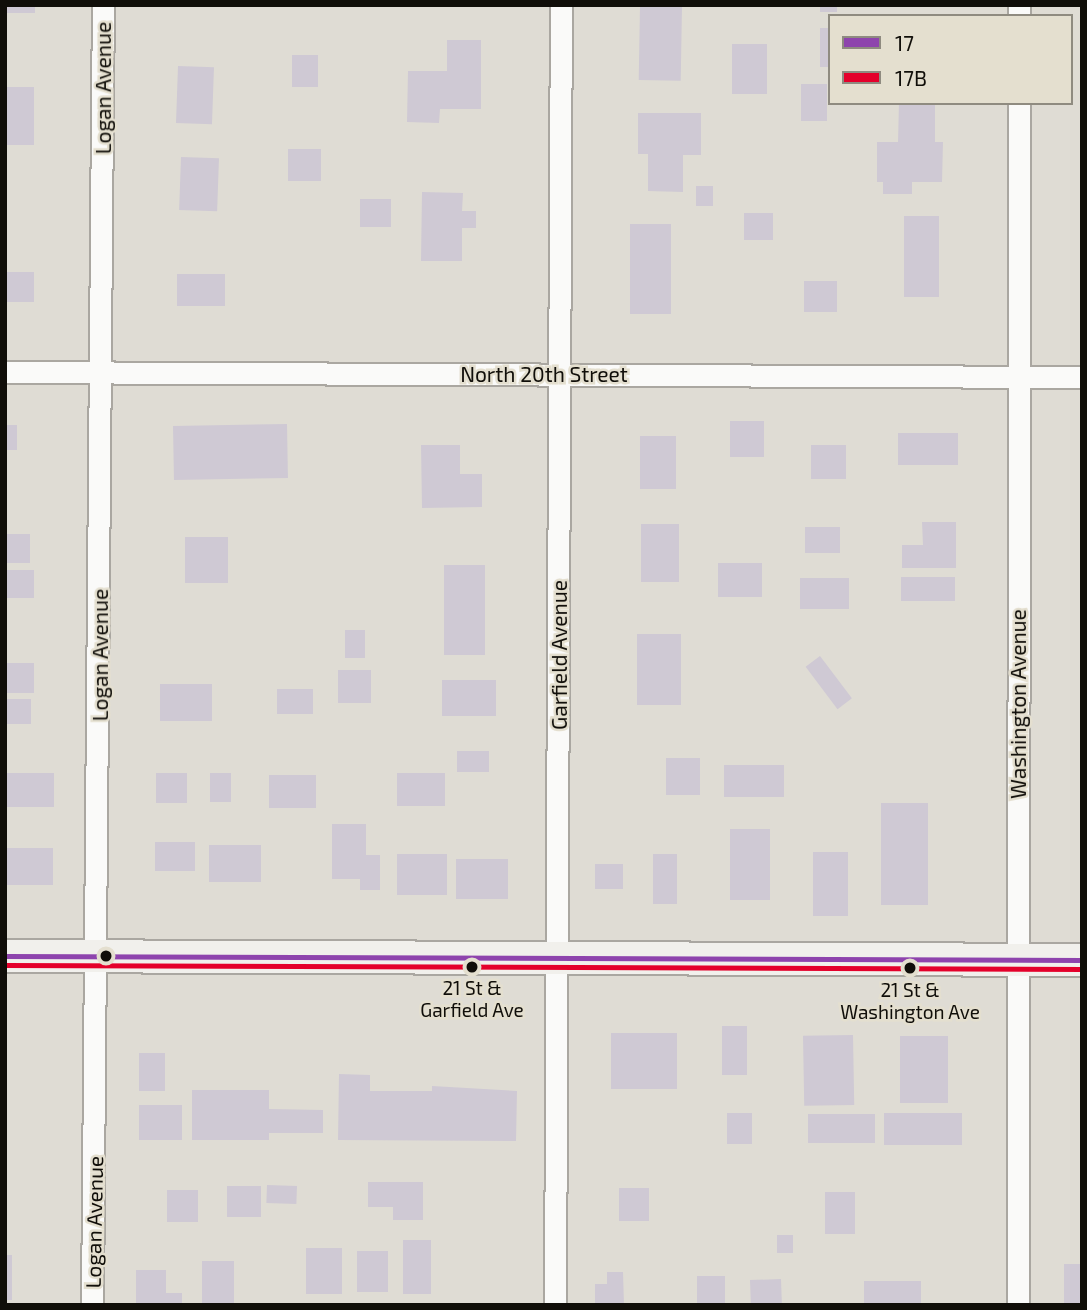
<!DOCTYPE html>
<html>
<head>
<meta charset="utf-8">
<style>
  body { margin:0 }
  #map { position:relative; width:1087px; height:1310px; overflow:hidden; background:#dfdcd4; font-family:"Exo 2",sans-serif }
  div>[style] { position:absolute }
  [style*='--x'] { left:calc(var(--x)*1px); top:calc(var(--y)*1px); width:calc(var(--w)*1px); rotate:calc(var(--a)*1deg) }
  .building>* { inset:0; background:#cfc9d4; transform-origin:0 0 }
  .roads { filter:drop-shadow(2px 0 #aaa7a1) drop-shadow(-2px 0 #aaa7a1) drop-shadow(0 2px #aaa7a1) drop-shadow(0 -2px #aaa7a1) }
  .street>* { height:21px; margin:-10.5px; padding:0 10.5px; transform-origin:10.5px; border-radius:10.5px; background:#fafaf9 }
  .secondary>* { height:32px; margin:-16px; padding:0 16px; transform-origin:16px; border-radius:16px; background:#f1f0ec }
  .bus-1>* { height:5px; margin:-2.5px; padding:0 2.5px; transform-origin:2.5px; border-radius:2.5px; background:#8e44ad }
  .bus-2>* { height:5px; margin:-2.5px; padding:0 2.5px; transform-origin:2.5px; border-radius:2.5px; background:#e4002b }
  .dots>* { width:19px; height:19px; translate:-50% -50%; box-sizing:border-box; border:4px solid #e4dfcf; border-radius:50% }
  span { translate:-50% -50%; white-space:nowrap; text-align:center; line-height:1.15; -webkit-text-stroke:5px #e4dfcf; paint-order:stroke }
  .bus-label { font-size:19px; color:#100e09 }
  .street-label { font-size:21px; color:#100e09 }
  .frame { position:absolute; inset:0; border:7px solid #100e09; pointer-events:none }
  .legend { position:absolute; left:828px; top:14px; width:245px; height:91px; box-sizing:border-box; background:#e4dfcf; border:2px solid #8f8b80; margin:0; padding:9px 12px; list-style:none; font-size:21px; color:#100e09 }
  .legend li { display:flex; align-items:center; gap:14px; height:35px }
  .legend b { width:35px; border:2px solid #8f8b80 }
</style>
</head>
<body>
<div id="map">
  <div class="building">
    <i style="left:5px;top:5px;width:30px;height:8px"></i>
    <i style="left:820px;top:5px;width:17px;height:7px"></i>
    <i style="left:640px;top:6px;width:42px;height:74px;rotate:1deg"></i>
    <i style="left:820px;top:28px;width:10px;height:39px"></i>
    <i style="clip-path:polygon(447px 40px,481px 40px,481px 109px,440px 109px,439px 123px,407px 122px,408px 71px,447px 71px)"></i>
    <i style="left:732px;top:44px;width:35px;height:50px"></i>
    <i style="left:292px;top:55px;width:26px;height:32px"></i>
    <i style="left:178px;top:66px;width:36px;height:57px;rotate:2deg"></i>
    <i style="left:801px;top:84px;width:26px;height:37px"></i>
    <i style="left:5px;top:87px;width:29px;height:58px"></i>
    <i style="clip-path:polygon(899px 103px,935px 103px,935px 142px,943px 142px,942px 182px,912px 182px,912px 194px,883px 194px,883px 182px,877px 182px,877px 142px,898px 142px)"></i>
    <i style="clip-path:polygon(638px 113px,701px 113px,701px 155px,683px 155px,683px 192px,648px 191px,648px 154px,638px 154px)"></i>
    <i style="left:288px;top:149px;width:33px;height:32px"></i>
    <i style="left:181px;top:157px;width:38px;height:53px;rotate:2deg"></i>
    <i style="left:696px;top:186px;width:17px;height:20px"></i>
    <i style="clip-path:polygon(422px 192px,463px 193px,462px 211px,476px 211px,476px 228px,462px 228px,462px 261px,421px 261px)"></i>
    <i style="left:360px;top:199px;width:31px;height:28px"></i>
    <i style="left:744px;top:213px;width:29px;height:27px"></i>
    <i style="left:904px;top:216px;width:35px;height:81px"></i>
    <i style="left:630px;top:224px;width:41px;height:90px"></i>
    <i style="left:5px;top:272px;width:29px;height:30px"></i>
    <i style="left:177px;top:274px;width:48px;height:32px"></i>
    <i style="left:804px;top:281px;width:33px;height:31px"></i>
    <i style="left:730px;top:421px;width:34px;height:36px"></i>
    <i style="left:287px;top:424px;width:54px;height:114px;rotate:89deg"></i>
    <i style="left:5px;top:425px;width:12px;height:25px"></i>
    <i style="left:898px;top:433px;width:60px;height:32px"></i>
    <i style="left:640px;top:436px;width:36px;height:53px"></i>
    <i style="clip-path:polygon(421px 445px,460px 445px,460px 474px,482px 474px,482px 507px,422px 508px)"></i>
    <i style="left:811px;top:445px;width:35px;height:34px"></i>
    <i style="clip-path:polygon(922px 522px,956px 522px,956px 568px,902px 568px,902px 545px,923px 545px)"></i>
    <i style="left:641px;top:524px;width:38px;height:58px"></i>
    <i style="left:805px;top:527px;width:35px;height:26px"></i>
    <i style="left:5px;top:534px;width:25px;height:29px"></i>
    <i style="left:228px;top:537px;width:46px;height:43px;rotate:90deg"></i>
    <i style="left:718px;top:563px;width:44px;height:34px"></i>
    <i style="left:444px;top:565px;width:41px;height:90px"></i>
    <i style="left:5px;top:570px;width:29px;height:28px"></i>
    <i style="left:901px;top:577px;width:54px;height:24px"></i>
    <i style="left:800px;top:578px;width:49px;height:31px"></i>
    <i style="left:345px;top:630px;width:20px;height:28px"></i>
    <i style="left:637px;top:634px;width:44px;height:71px"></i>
    <i style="left:820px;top:656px;width:53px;height:18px;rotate:53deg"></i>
    <i style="left:5px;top:663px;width:29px;height:30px"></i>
    <i style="left:338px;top:670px;width:33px;height:33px"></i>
    <i style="left:442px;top:680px;width:54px;height:36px"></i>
    <i style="left:160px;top:684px;width:52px;height:37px"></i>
    <i style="left:277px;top:689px;width:36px;height:25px"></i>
    <i style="left:5px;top:699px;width:26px;height:25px"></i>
    <i style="left:457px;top:751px;width:32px;height:21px"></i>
    <i style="left:666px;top:758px;width:34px;height:37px"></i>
    <i style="left:724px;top:765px;width:60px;height:32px"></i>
    <i style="left:5px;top:773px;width:49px;height:34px"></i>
    <i style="left:156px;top:773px;width:31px;height:30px"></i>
    <i style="left:210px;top:773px;width:21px;height:29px"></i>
    <i style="left:397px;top:773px;width:48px;height:33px"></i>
    <i style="left:269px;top:775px;width:47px;height:33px"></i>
    <i style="left:881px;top:803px;width:47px;height:102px"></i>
    <i style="clip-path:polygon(332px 824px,366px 824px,366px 855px,380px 855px,380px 890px,360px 890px,360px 879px,332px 879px)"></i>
    <i style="left:730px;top:829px;width:40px;height:71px"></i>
    <i style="left:155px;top:842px;width:40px;height:29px"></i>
    <i style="left:209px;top:845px;width:52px;height:37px"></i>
    <i style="left:5px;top:848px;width:48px;height:37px"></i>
    <i style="left:813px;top:852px;width:35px;height:64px"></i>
    <i style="left:397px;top:854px;width:50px;height:41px"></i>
    <i style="left:653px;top:854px;width:24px;height:50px"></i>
    <i style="left:456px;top:859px;width:52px;height:40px"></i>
    <i style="left:595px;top:864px;width:28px;height:25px"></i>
    <i style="left:722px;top:1026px;width:25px;height:49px"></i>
    <i style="left:611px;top:1033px;width:66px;height:56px"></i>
    <i style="left:853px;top:1035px;width:70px;height:50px;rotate:89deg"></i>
    <i style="left:900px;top:1036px;width:48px;height:67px"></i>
    <i style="left:139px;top:1053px;width:26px;height:38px"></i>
    <i style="clip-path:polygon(339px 1074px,370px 1075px,370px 1091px,432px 1091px,432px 1086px,517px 1091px,516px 1141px,338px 1140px)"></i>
    <i style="clip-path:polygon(192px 1090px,269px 1090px,269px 1109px,323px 1110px,323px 1133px,269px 1133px,269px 1140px,192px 1140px)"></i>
    <i style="left:139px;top:1105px;width:43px;height:35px"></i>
    <i style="left:727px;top:1113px;width:25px;height:31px"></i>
    <i style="left:962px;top:1113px;width:32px;height:78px;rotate:90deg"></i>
    <i style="left:875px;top:1114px;width:29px;height:67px;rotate:90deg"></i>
    <i style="clip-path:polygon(368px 1182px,423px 1182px,423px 1220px,393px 1220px,393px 1207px,368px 1207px)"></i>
    <i style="left:267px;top:1185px;width:30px;height:18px;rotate:2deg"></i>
    <i style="left:227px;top:1186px;width:34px;height:31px"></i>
    <i style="left:619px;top:1188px;width:30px;height:33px"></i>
    <i style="left:167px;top:1190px;width:31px;height:32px"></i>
    <i style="left:855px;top:1192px;width:42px;height:30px;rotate:90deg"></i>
    <i style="left:793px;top:1235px;width:18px;height:16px;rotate:90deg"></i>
    <i style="left:403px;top:1240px;width:28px;height:54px"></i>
    <i style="left:306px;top:1248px;width:36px;height:46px"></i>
    <i style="left:357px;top:1251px;width:31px;height:41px"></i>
    <i style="left:5px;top:1255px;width:7px;height:45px"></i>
    <i style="left:202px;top:1261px;width:32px;height:44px"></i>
    <i style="left:1064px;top:1264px;width:18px;height:41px"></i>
    <i style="clip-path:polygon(136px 1270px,166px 1270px,166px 1293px,182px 1293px,182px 1305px,136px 1305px)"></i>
    <i style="clip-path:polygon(607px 1272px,623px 1272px,624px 1305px,595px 1305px,595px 1284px,607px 1284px)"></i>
    <i style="left:697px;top:1276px;width:28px;height:29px"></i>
    <i style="left:781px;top:1279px;width:26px;height:31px;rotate:88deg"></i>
    <i style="left:864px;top:1281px;width:57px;height:24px"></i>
  </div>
  <div class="roads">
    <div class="street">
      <i style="--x:1019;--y:5;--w:11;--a:90"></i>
      <i style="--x:5;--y:372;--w:1077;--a:0.27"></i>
      <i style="--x:92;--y:1305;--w:1300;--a:-89.52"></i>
      <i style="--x:555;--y:1305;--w:1300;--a:-89.74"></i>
      <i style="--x:1018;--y:1305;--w:1202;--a:-89.95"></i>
    </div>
    <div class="secondary">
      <i style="--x:5;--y:956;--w:1077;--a:0.21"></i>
    </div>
  </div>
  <div class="bus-1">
    <i style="--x:5;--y:956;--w:1077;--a:0.21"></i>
  </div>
  <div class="bus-2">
    <i style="--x:5;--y:965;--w:1077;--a:0.21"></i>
  </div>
  <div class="dots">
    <i style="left:106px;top:956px;background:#100e09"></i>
    <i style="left:472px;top:967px;background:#100e09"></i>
    <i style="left:910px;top:968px;background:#100e09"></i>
  </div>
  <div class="bus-label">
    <span style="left:472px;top:999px">21 St &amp;<br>Garfield Ave</span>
    <span style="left:910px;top:1001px">21 St &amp;<br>Washington Ave</span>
  </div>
  <div class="street-label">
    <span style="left:103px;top:88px;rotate:-90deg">Logan Avenue</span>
    <span style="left:544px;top:374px">North 20th Street</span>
    <span style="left:100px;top:655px;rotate:-90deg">Logan Avenue</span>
    <span style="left:559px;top:655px;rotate:-90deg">Garfield Avenue</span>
    <span style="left:1018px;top:704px;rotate:-90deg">Washington Avenue</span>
    <span style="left:94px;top:1222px;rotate:-89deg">Logan Avenue</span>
  </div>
  <div class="frame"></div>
  <ul class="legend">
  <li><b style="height:9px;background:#8e44ad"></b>17</li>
  <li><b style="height:9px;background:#e4002b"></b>17B</li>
  </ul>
</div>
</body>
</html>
